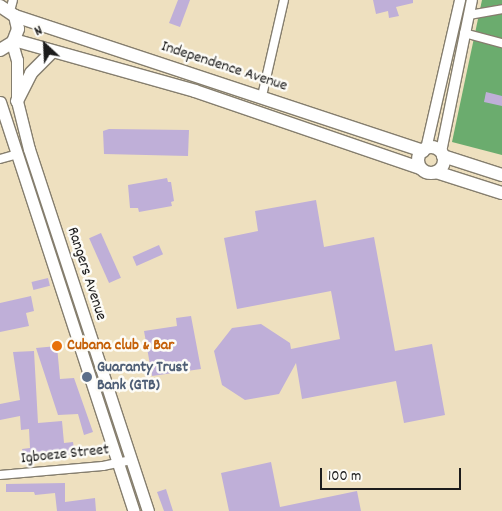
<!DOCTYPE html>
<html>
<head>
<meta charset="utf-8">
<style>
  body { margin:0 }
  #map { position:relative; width:502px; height:511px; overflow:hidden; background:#eee0bf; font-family:Dekko,sans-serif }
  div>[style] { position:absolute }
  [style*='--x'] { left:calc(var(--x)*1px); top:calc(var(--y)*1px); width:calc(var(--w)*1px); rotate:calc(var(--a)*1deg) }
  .forest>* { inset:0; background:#6bac6e }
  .building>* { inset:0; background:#bfafd8; transform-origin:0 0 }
  .roads { filter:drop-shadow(1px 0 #857e6e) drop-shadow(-1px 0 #857e6e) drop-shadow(0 1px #857e6e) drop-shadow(0 -1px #857e6e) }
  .minor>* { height:8px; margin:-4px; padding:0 4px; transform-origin:4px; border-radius:4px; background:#fff }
  .tertiary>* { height:10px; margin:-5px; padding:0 5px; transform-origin:5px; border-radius:5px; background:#fff }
  .secondary>* { height:11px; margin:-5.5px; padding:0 5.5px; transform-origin:5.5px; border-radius:5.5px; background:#fff }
  .primary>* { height:12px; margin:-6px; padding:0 6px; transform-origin:6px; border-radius:6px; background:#fff }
  .primary>.ring { margin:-6px; padding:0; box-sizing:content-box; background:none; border:12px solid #fff; border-radius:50% }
  .dots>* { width:14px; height:14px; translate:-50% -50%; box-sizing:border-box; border:2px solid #fdfcf7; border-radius:50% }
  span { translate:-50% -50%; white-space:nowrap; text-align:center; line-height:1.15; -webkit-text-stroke:5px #fdfcf7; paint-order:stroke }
  .street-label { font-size:16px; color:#1c1c1c }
  .food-label { font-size:16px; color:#c56008; font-weight:700 }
  .left { translate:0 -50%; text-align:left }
  .service-label { font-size:16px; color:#4e5e75; font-weight:700 }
  .north { position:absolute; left:20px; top:20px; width:50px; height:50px; -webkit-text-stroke:4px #fdfcf7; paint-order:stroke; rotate:335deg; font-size:14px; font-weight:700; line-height:20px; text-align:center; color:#1c1c1c }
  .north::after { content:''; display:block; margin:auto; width:18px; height:22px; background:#1c1c1c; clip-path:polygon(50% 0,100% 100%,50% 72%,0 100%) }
  .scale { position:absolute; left:320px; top:468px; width:141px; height:22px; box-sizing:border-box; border:2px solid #1c1c1c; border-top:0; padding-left:6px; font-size:15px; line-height:18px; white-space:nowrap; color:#1c1c1c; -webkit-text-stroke:4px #fdfcf7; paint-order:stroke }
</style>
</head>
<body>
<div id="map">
  <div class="forest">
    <i style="clip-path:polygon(482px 0,502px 0,502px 155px,452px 142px)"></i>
  </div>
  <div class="building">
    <i style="clip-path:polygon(178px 0,190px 0,180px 27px,169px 23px)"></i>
    <i style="clip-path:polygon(373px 0,413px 0,413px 3px,396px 7px,399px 16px,389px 18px,388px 11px,376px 14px)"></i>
    <i style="clip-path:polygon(486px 92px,502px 96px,502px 106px,484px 102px)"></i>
    <i style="clip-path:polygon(109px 129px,189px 130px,188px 156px,104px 154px,103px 131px)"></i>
    <i style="clip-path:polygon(167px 178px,168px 182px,171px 182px,174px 201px,171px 202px,172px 206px,139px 212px,138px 208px,130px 208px,128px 185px)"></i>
    <i style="clip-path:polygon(316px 200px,324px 247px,374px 237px,395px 351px,432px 344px,445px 415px,404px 423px,396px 381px,302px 399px,296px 363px,279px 394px,245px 400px,222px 385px,214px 351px,232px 328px,261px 324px,290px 343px,291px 349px,340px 339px,331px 291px,237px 309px,224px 238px,258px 231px,255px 211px)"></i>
    <i style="left:101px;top:233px;width:49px;height:13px;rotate:66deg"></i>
    <i style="left:159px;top:245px;width:10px;height:29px;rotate:66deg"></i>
    <i style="left:48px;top:278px;width:8px;height:17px;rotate:76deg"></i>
    <i style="clip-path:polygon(31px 296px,34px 311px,26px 313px,29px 326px,0 332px,0 303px)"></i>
    <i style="clip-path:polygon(191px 316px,201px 369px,152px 376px,144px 331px,177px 326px,176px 318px)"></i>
    <i style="clip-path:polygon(57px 346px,60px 379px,74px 378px,93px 432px,84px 435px,78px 414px,58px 415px,36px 348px)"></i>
    <i style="clip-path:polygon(34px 351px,38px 423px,62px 421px,64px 443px,73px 442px,75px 454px,34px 460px,26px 464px,22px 449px,30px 448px,29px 429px,21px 430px,20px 416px,0 420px,0 404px,20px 400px,13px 352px)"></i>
    <i style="clip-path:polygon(271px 462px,280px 507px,357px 491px,361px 511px,229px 511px,221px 473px)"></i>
    <i style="clip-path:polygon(65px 483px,65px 502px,95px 498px,96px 511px,57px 511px,55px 493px,35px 495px,34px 492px,6px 492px,6px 484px)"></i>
    <i style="clip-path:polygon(166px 489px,173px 511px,164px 511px,157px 492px)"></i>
  </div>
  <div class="roads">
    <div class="minor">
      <i style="--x:10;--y:11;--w:11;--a:-75"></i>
      <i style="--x:469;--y:15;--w:34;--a:-10"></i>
      <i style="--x:464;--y:33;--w:39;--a:15"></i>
      <i style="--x:262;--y:96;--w:98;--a:-77.1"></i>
      <i style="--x:0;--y:159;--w:18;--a:-16"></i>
      <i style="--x:0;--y:475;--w:103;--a:-5"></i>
      <i style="--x:103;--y:466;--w:30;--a:-12"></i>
    </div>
    <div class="tertiary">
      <i style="--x:426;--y:149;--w:153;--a:-77.1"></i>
      <i style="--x:441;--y:152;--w:155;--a:-78.5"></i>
    </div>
    <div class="secondary">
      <i style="--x:12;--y:43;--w:18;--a:74"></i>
      <i style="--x:17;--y:60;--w:41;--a:90"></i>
      <i style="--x:17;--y:101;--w:49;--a:76"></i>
      <i style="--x:29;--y:149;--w:381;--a:71.8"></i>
      <i style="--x:0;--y:102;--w:430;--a:71.9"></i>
    </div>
    <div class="primary">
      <i style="--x:0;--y:6;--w:18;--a:34"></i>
      <i style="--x:15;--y:16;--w:13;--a:77"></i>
      <i style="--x:18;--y:29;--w:14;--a:111"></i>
      <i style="--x:13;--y:42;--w:15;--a:148"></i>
      <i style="--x:15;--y:16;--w:430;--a:18.3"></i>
      <i style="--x:14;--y:40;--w:188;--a:15.7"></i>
      <i style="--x:195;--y:91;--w:238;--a:18.9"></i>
      <i style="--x:17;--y:101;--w:31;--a:-63"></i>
      <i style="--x:31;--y:73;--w:30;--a:-45"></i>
      <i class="ring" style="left:418px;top:147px;width:14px;height:14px"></i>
      <i style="--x:443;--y:156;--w:62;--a:17.9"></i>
      <i style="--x:436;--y:172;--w:69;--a:17.7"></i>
    </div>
  </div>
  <div class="dots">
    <i style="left:57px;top:346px;background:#e8710a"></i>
    <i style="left:87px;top:377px;background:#5c6f8a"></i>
  </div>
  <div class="street-label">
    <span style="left:224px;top:67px;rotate:18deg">Independence Avenue</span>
    <span style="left:86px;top:274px;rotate:72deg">Rangers Avenue</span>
    <span style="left:65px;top:455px;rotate:-6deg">Igboeze Street</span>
  </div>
  <div class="food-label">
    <span class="left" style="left:67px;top:346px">Cubana club &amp; Bar</span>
  </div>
  <div class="service-label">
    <span class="left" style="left:97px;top:377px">Guaranty Trust<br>Bank (GTB)</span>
  </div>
  <div class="north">N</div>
  <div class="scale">100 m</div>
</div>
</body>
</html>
